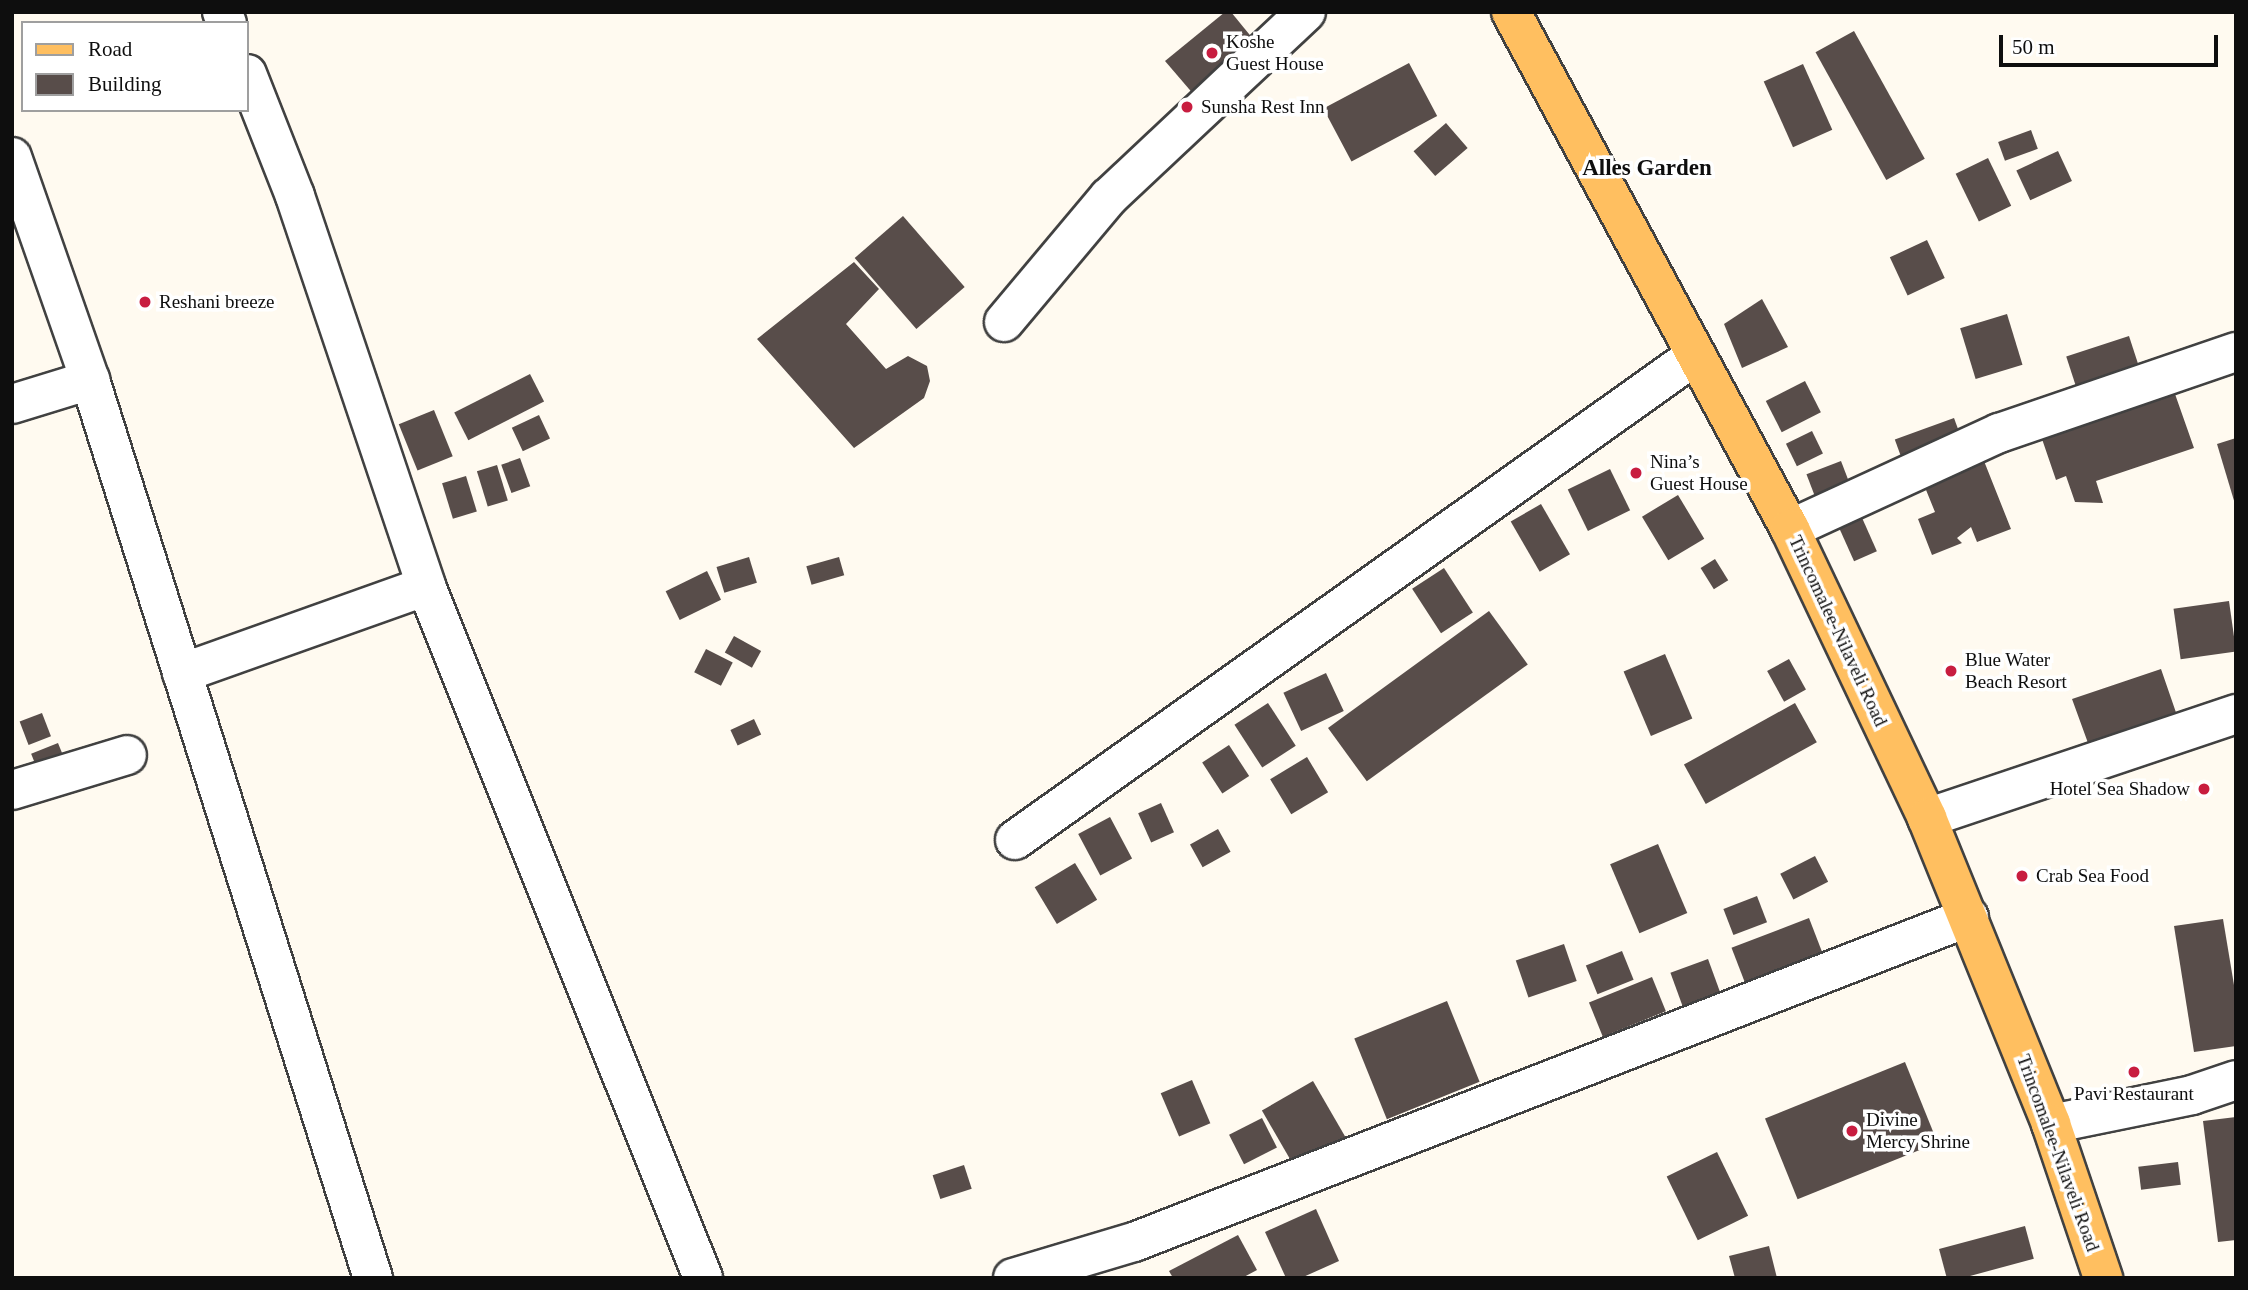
<!DOCTYPE html>
<html>
<head>
<meta charset="utf-8">
<style>
  body { margin:0 }
  #map { position:relative; width:2248px; height:1290px; overflow:hidden; background:#fffaf0; font-family:Georgia,serif }
  div>[style] { position:absolute }
  [style*='--x'] { left:calc(var(--x)*1px); top:calc(var(--y)*1px); width:calc(var(--w)*1px); rotate:calc(var(--a)*1deg) }
  .building>* { inset:0; background:#584d4a; transform-origin:0 0 }
  .roads { filter:drop-shadow(2px 0 #414141) drop-shadow(-2px 0 #414141) drop-shadow(0 2px #414141) drop-shadow(0 -2px #414141) }
  .minor>* { height:38px; margin:-19px; padding:0 19px; transform-origin:19px; border-radius:19px; background:#fff }
  .major>* { height:38px; margin:-19px; padding:0 19px; transform-origin:19px; border-radius:19px; background:#ffbf60 }
  .dots>* { width:19px; height:19px; translate:-50% -50%; box-sizing:border-box; border:4px solid #fff; border-radius:50% }
  span { translate:-50% -50%; white-space:nowrap; text-align:center; line-height:1.15; -webkit-text-stroke:7px #fff; paint-order:stroke }
  .poi-label { font-size:19px; color:#0e0e0e }
  .left { translate:0 -50%; text-align:left }
  .right { translate:-100% -50%; text-align:right }
  .street-label { font-size:19px; color:#0e0e0e }
  .quarter-label { font-size:23px; color:#0e0e0e; font-weight:700 }
  .frame { position:absolute; inset:0; border:14px solid #0e0e0e; pointer-events:none }
  .legend { position:absolute; left:21px; top:21px; width:228px; height:91px; box-sizing:border-box; background:#fff; border:2px solid #9f9f9f; margin:0; padding:9px 12px; list-style:none; font-size:21px; color:#0e0e0e }
  .legend li { display:flex; align-items:center; gap:14px; height:35px }
  .legend b { width:35px; border:2px solid #9f9f9f }
  .scale { position:absolute; left:1999px; top:35px; width:219px; height:32px; box-sizing:border-box; border:4px solid #0e0e0e; border-top:0; padding-left:9px; font-size:21px; line-height:24px; white-space:nowrap; color:#0e0e0e; -webkit-text-stroke:5px #fff; paint-order:stroke }
</style>
</head>
<body>
<div id="map">
  <div class="building">
    <i style="clip-path:polygon(1225px 12px,1231px 12px,1258px 45px,1195px 96px,1165px 61px)"></i>
    <i style="left:1854px;top:31px;width:146px;height:44px;rotate:61deg"></i>
    <i style="left:1409px;top:63px;width:60px;height:97px;rotate:62deg"></i>
    <i style="left:1803px;top:64px;width:72px;height:43px;rotate:66deg"></i>
    <i style="left:1446px;top:123px;width:33px;height:43px;rotate:49deg"></i>
    <i style="left:2031px;top:130px;width:20px;height:35px;rotate:70deg"></i>
    <i style="left:2058px;top:151px;width:33px;height:46px;rotate:65deg"></i>
    <i style="left:1988px;top:158px;width:53px;height:36px;rotate:64deg"></i>
    <i style="left:903px;top:216px;width:94px;height:64px;rotate:49deg"></i>
    <i style="left:1927px;top:240px;width:42px;height:41px;rotate:65deg"></i>
    <i style="clip-path:polygon(854px 262px,879px 289px,846px 324px,886px 369px,908px 356px,927px 366px,930px 381px,924px 398px,854px 448px,757px 339px)"></i>
    <i style="clip-path:polygon(1762px 299px,1788px 347px,1742px 368px,1724px 324px)"></i>
    <i style="left:2007px;top:314px;width:53px;height:49px;rotate:73deg"></i>
    <i style="left:2129px;top:336px;width:40px;height:66px;rotate:72deg"></i>
    <i style="left:530px;top:374px;width:31px;height:85px;rotate:63deg"></i>
    <i style="left:1805px;top:381px;width:35px;height:44px;rotate:63deg"></i>
    <i style="clip-path:polygon(2175px 394px,2194px 448px,2096px 481px,2103px 503px,2075px 502px,2066px 476px,2056px 480px,2042px 439px)"></i>
    <i style="left:434px;top:410px;width:50px;height:38px;rotate:68deg"></i>
    <i style="left:539px;top:415px;width:26px;height:30px;rotate:65deg"></i>
    <i style="left:1954px;top:418px;width:27px;height:63px;rotate:70deg"></i>
    <i style="left:1812px;top:431px;width:25px;height:29px;rotate:64deg"></i>
    <i style="clip-path:polygon(2236px 438px,2236px 504px,2235px 504px,2217px 444px)"></i>
    <i style="left:520px;top:458px;width:30px;height:20px;rotate:70deg"></i>
    <i style="left:1841px;top:461px;width:31px;height:37px;rotate:69deg"></i>
    <i style="clip-path:polygon(1984px 461px,2011px 529px,1977px 542px,1971px 527px,1957px 538px,1962px 543px,1932px 555px,1918px 519px,1935px 512px,1924px 485px)"></i>
    <i style="left:497px;top:465px;width:37px;height:21px;rotate:73deg"></i>
    <i style="left:1610px;top:469px;width:46px;height:47px;rotate:64deg"></i>
    <i style="left:466px;top:476px;width:37px;height:25px;rotate:73deg"></i>
    <i style="left:1678px;top:495px;width:51px;height:42px;rotate:59deg"></i>
    <i style="left:1541px;top:504px;width:58px;height:35px;rotate:60deg"></i>
    <i style="left:1859px;top:511px;width:44px;height:25px;rotate:66deg"></i>
    <i style="left:749px;top:557px;width:27px;height:34px;rotate:73deg"></i>
    <i style="left:839px;top:557px;width:19px;height:34px;rotate:74deg"></i>
    <i style="left:1715px;top:559px;width:25px;height:17px;rotate:58deg"></i>
    <i style="left:1444px;top:568px;width:53px;height:38px;rotate:57deg"></i>
    <i style="left:707px;top:571px;width:32px;height:46px;rotate:64deg"></i>
    <i style="left:2229px;top:601px;width:51px;height:56px;rotate:82deg"></i>
    <i style="left:1489px;top:611px;width:66px;height:199px;rotate:54deg"></i>
    <i style="left:734px;top:636px;width:31px;height:19px;rotate:29deg"></i>
    <i style="left:706px;top:649px;width:30px;height:26px;rotate:27deg"></i>
    <i style="left:1665px;top:654px;width:70px;height:45px;rotate:67deg"></i>
    <i style="left:1789px;top:659px;width:35px;height:25px;rotate:61deg"></i>
    <i style="clip-path:polygon(2161px 669px,2181px 727px,2152px 737px,2143px 724px,2088px 743px,2072px 699px)"></i>
    <i style="left:1326px;top:673px;width:42px;height:47px;rotate:65deg"></i>
    <i style="left:1268px;top:703px;width:51px;height:40px;rotate:57deg"></i>
    <i style="left:1795px;top:703px;width:45px;height:127px;rotate:61deg"></i>
    <i style="left:42px;top:713px;width:25px;height:24px;rotate:69deg"></i>
    <i style="left:754px;top:719px;width:17px;height:26px;rotate:65deg"></i>
    <i style="left:58px;top:743px;width:27px;height:29px;rotate:68deg"></i>
    <i style="left:1229px;top:745px;width:37px;height:32px;rotate:57deg"></i>
    <i style="left:1307px;top:757px;width:41px;height:43px;rotate:59deg"></i>
    <i style="left:1161px;top:803px;width:32px;height:25px;rotate:66deg"></i>
    <i style="left:1110px;top:817px;width:47px;height:36px;rotate:62deg"></i>
    <i style="left:1218px;top:829px;width:26px;height:32px;rotate:61deg"></i>
    <i style="left:1658px;top:844px;width:75px;height:52px;rotate:67deg"></i>
    <i style="left:1815px;top:856px;width:29px;height:39px;rotate:63deg"></i>
    <i style="left:1075px;top:863px;width:43px;height:47px;rotate:59deg"></i>
    <i style="left:1757px;top:896px;width:28px;height:36px;rotate:69deg"></i>
    <i style="left:1809px;top:918px;width:44px;height:83px;rotate:69deg"></i>
    <i style="clip-path:polygon(2223px 919px,2236px 997px,2236px 1046px,2194px 1052px,2174px 926px)"></i>
    <i style="left:1564px;top:944px;width:39px;height:51px;rotate:71deg"></i>
    <i style="left:1622px;top:951px;width:31px;height:39px;rotate:68deg"></i>
    <i style="left:1708px;top:959px;width:44px;height:40px;rotate:70deg"></i>
    <i style="left:1652px;top:977px;width:37px;height:68px;rotate:68deg"></i>
    <i style="left:1447px;top:1001px;width:87px;height:100px;rotate:68deg"></i>
    <i style="left:1905px;top:1062px;width:87px;height:151px;rotate:68deg"></i>
    <i style="left:1192px;top:1080px;width:47px;height:34px;rotate:67deg"></i>
    <i style="left:1313px;top:1081px;width:70px;height:59px;rotate:60deg"></i>
    <i style="clip-path:polygon(2236px 1117px,2236px 1240px,2218px 1242px,2203px 1121px)"></i>
    <i style="left:1262px;top:1118px;width:33px;height:37px;rotate:63deg"></i>
    <i style="left:1717px;top:1152px;width:71px;height:56px;rotate:64deg"></i>
    <i style="left:2178px;top:1162px;width:23px;height:40px;rotate:83deg"></i>
    <i style="left:964px;top:1165px;width:25px;height:33px;rotate:72deg"></i>
    <i style="clip-path:polygon(1316px 1209px,1339px 1261px,1301px 1278px,1286px 1278px,1265px 1232px)"></i>
    <i style="left:2025px;top:1226px;width:34px;height:89px;rotate:75deg"></i>
    <i style="clip-path:polygon(1238px 1235px,1257px 1270px,1242px 1278px,1173px 1278px,1169px 1271px)"></i>
    <i style="clip-path:polygon(1769px 1246px,1777px 1278px,1735px 1278px,1729px 1256px)"></i>
  </div>
  <div class="roads">
    <div class="minor">
      <i style="--x:222;--y:12;--w:12;--a:66"></i>
      <i style="--x:247;--y:74;--w:131;--a:68.5"></i>
      <i style="--x:295;--y:196;--w:411;--a:71.4"></i>
      <i style="--x:426;--y:586;--w:745;--a:68.18"></i>
      <i style="--x:12;--y:157;--w:236;--a:70.7"></i>
      <i style="--x:90;--y:380;--w:942;--a:72.51"></i>
      <i style="--x:1004;--y:322;--w:163;--a:-50"></i>
      <i style="--x:1109;--y:197;--w:270;--a:-43.2"></i>
      <i style="--x:12;--y:404;--w:82;--a:-17.1"></i>
      <i style="--x:1790;--y:529;--w:230;--a:-24.7"></i>
      <i style="--x:1999;--y:433;--w:250;--a:-18.9"></i>
      <i style="--x:182;--y:673;--w:259;--a:-19.6"></i>
      <i style="--x:12;--y:790;--w:120;--a:-16.9"></i>
      <i style="--x:1927;--y:818;--w:326;--a:-18.6"></i>
      <i style="--x:1015;--y:840;--w:836;--a:-35.46"></i>
      <i style="--x:2051;--y:1124;--w:144;--a:-11.6"></i>
      <i style="--x:2192;--y:1095;--w:46;--a:-18.8"></i>
      <i style="--x:1013;--y:1278;--w:126;--a:-16.6"></i>
      <i style="--x:1134;--y:1242;--w:896;--a:-21.27"></i>
    </div>
    <div class="major">
      <i style="--x:1511;--y:12;--w:587;--a:61.65"></i>
      <i style="--x:1790;--y:529;--w:320;--a:64.6"></i>
      <i style="--x:1927;--y:818;--w:330;--a:67.9"></i>
      <i style="--x:2051;--y:1124;--w:163;--a:71.3"></i>
    </div>
  </div>
  <div class="dots">
    <i style="left:1212px;top:53px;background:#c81d40"></i>
    <i style="left:1187px;top:107px;background:#c81d40"></i>
    <i style="left:145px;top:302px;background:#c81d40"></i>
    <i style="left:1636px;top:473px;background:#c81d40"></i>
    <i style="left:1951px;top:671px;background:#c81d40"></i>
    <i style="left:2204px;top:789px;background:#c81d40"></i>
    <i style="left:2022px;top:876px;background:#c81d40"></i>
    <i style="left:2134px;top:1072px;background:#c81d40"></i>
    <i style="left:1852px;top:1131px;background:#c81d40"></i>
  </div>
  <div class="poi-label">
    <span class="left" style="left:1226px;top:53px">Koshe<br>Guest House</span>
    <span class="left" style="left:1201px;top:107px">Sunsha Rest Inn</span>
    <span class="left" style="left:159px;top:302px">Reshani breeze</span>
    <span class="left" style="left:1650px;top:473px">Nina’s<br>Guest House</span>
    <span class="left" style="left:1965px;top:671px">Blue Water<br>Beach Resort</span>
    <span class="right" style="left:2190px;top:789px">Hotel Sea Shadow</span>
    <span class="left" style="left:2036px;top:876px">Crab Sea Food</span>
    <span style="left:2134px;top:1094px">Pavi Restaurant</span>
    <span class="left" style="left:1866px;top:1131px">Divine<br>Mercy Shrine</span>
  </div>
  <div class="street-label">
    <span style="left:1838px;top:631px;rotate:65deg">Trincomalee-Nilaveli Road</span>
    <span style="left:2058px;top:1153px;rotate:70deg">Trincomalee-Nilaveli Road</span>
  </div>
  <div class="quarter-label">
    <span style="left:1647px;top:168px">Alles Garden</span>
  </div>
  <div class="frame"></div>
  <ul class="legend">
  <li><b style="height:9px;background:#ffbf60"></b>Road</li>
  <li><b style="height:19px;background:#584d4a"></b>Building</li>
  </ul>
  <div class="scale">50 m</div>
</div>
</body>
</html>
